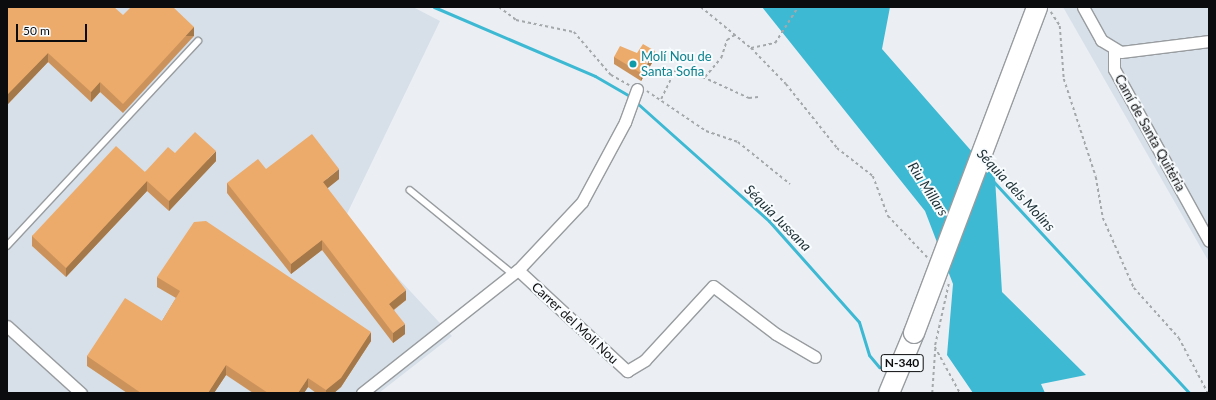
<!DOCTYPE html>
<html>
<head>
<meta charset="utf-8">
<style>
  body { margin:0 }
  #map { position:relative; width:1216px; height:400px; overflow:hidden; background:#ebeff3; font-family:Lato,sans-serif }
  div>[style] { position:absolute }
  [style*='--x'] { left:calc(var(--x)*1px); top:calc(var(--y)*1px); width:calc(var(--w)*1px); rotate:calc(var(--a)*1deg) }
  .built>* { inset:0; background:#d7e0e9 }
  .water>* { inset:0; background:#3db9d3 }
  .stream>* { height:3px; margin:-1.5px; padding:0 1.5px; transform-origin:1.5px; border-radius:1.5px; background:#3db9d3 }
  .path>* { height:1.5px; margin-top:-0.75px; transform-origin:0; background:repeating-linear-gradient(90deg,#a5a8ab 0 3px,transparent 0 6px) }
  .roads { filter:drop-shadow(1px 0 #989c9f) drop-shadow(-1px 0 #989c9f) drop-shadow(0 1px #989c9f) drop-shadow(0 -1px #989c9f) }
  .lane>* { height:5.5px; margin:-2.75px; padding:0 2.75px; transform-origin:2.75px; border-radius:2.75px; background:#fff }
  .street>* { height:11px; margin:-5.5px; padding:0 5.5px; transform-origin:5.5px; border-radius:5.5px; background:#fff }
  .highway>* { height:20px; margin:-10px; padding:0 10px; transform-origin:10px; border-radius:10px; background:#fff }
  .bridges { filter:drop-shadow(1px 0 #989c9f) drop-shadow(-1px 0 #989c9f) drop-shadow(0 1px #989c9f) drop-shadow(0 -1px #989c9f) }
  .highway-bridge>* { height:20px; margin:-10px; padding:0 10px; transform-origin:10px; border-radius:10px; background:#fff }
  .wall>* { inset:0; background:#cb935b }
  .shaded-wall>* { inset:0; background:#a5784a; transform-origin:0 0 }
  .building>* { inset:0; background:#ecab6a }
  .dots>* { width:11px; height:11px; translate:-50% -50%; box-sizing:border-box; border:2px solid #f9fcfe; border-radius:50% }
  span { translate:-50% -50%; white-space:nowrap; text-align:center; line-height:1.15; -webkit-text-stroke:4px #f9fcfe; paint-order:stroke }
  .shield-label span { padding:1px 3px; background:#f9fcfe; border:1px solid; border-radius:3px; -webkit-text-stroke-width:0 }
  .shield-label { font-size:12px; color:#0b0c0d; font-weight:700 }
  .culture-label { font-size:13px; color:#0d838f }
  .left { translate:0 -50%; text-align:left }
  .street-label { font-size:13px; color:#0b0c0d }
  .water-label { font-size:14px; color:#1b3035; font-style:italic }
  .frame { position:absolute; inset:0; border:8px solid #0b0c0d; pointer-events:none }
  .scale { position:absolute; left:16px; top:24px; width:71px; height:18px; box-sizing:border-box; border:2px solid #0b0c0d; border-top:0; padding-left:5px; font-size:12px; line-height:14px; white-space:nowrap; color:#0b0c0d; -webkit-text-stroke:3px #f9fcfe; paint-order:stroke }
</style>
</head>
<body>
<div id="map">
  <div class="built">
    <i style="clip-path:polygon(7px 7px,413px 7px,440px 21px,344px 220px,452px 336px,379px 393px,7px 393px)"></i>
    <i style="clip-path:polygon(1063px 7px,1209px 7px,1209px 262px)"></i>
  </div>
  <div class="water">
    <i style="clip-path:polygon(762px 7px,890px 7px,882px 49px,995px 178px,1002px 292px,1086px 375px,1041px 384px,1045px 393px,973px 393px,947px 355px,953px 284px,925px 211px)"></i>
  </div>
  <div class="stream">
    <i style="--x:434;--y:7;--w:175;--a:23.2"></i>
    <i style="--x:595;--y:76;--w:39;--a:30"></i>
    <i style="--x:637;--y:103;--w:177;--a:41.8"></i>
    <i style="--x:769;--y:221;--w:135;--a:48.3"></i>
    <i style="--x:859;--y:322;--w:34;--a:73"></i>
    <i style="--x:869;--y:355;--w:16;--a:50"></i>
    <i style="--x:993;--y:181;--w:289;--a:47.2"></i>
  </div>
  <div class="path">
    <i style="--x:499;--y:7;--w:21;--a:37"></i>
    <i style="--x:516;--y:20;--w:59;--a:11.7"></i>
    <i style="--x:574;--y:32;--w:57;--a:49.3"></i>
    <i style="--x:611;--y:75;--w:21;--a:29"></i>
    <i style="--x:701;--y:7;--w:65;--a:39.4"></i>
    <i style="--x:751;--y:48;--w:50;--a:45.8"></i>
    <i style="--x:786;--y:84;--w:82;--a:51.4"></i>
    <i style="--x:837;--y:148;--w:46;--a:37.9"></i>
    <i style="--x:873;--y:176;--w:43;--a:69.4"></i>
    <i style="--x:888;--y:216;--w:57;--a:46.4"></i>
    <i style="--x:1051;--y:12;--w:17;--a:57"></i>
    <i style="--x:1060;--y:26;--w:53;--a:85.7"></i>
    <i style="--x:1064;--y:79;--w:103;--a:71.9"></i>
    <i style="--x:1096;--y:177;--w:42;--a:80.3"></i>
    <i style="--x:1103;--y:218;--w:77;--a:66.1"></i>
    <i style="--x:1134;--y:288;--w:67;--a:48"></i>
    <i style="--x:1179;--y:338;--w:62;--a:62.2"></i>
    <i style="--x:751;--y:48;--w:25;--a:-12"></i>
    <i style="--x:775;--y:43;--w:43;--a:-57.4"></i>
    <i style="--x:705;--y:77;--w:25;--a:-50"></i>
    <i style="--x:721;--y:58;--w:19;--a:-72"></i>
    <i style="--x:727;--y:40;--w:11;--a:-34"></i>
    <i style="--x:647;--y:91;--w:71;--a:34.1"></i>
    <i style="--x:706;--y:131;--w:34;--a:19"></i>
    <i style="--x:738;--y:142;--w:67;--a:38.9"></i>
    <i style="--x:661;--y:99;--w:30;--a:-64"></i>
    <i style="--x:674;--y:72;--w:9;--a:-36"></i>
    <i style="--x:681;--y:67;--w:75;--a:24.5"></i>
    <i style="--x:749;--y:98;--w:9;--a:-6"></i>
    <i style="--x:949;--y:284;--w:65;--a:102.5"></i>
    <i style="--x:935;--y:347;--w:52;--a:61.5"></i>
    <i style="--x:932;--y:393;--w:44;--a:-86.1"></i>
  </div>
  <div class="roads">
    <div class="lane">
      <i style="--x:410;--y:190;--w:133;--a:39.2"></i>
      <i style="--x:7;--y:246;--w:280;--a:-47"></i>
    </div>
    <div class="street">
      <i style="--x:1083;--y:7;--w:38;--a:61"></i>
      <i style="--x:1101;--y:40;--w:23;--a:31"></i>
      <i style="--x:1121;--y:52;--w:89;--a:-7.1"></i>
      <i style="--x:1114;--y:50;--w:19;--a:90"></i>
      <i style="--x:1114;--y:69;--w:196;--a:61.1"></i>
      <i style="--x:518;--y:270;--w:149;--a:42.8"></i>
      <i style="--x:627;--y:371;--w:21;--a:-31"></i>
      <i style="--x:645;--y:360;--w:100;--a:-47.4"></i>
      <i style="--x:713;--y:286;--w:79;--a:37.3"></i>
      <i style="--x:776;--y:334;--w:45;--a:30.5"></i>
      <i style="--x:7;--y:326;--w:100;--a:42.2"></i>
      <i style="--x:362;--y:393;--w:199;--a:-38.3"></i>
      <i style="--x:518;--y:270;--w:93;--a:-46.7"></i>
      <i style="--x:582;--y:202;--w:91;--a:-61.7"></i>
      <i style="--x:625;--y:122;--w:35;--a:-70"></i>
    </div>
    <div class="highway">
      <i style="--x:889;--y:393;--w:65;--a:-67.4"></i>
    </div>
  </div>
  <div class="bridges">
    <div class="highway-bridge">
      <i style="--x:914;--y:333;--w:348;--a:-69.3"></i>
    </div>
  </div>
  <div class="wall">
    <i style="clip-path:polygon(7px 7px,123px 15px,194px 36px,123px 113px,100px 92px,91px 102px,48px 62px,7px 105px)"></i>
    <i style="clip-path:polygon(637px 53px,655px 58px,641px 81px,614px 64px,614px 57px)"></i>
    <i style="clip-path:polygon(175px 153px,216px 161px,169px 211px,147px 191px,66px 277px,32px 246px,32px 236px,145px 172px)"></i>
    <i style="clip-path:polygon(339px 179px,327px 188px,406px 300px,394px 310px,405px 334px,393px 343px,322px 250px,291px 274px,227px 193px,227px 183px)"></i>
    <i style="clip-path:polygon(157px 277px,371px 341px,341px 387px,334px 393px,316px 393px,308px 387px,304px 393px,253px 393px,226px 375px,214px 393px,127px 393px,87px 366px,87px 356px,162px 321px,176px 298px,157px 287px)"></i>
  </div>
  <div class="shaded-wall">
    <i style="left:194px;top:27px;width:9px;height:105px;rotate:90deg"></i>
    <i style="clip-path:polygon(655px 51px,655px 58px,641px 81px,641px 73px)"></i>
    <i style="clip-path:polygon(48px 53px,48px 62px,7px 105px,7px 95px)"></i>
    <i style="clip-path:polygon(100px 82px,100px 92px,91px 102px,91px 92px)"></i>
    <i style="clip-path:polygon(216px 151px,216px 161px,169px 211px,169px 201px)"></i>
    <i style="clip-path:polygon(339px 169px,339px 179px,323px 192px,323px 182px)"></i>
    <i style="clip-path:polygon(147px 181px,147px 191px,66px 277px,66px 268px)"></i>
    <i style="clip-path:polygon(322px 240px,322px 250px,291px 274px,291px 264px)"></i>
    <i style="clip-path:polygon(406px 290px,406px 300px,389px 313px,389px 304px)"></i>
    <i style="clip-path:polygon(405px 324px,405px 334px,393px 343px,393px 333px)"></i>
    <i style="clip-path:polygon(371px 332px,371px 341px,341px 387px,334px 393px,326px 393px,326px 390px)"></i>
    <i style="clip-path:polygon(226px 365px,226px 375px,214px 393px,208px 393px)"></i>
    <i style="clip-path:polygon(308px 378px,308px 387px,304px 393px,298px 393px)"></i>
  </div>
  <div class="building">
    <i style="clip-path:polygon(7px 7px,114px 7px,123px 15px,131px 7px,173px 7px,194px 27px,123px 104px,100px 82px,91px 92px,48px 53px,7px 95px)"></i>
    <i style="clip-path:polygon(643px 44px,655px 51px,641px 73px,614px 57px,620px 46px,637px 53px)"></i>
    <i style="clip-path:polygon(195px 132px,216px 151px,169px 201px,147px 181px,66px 268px,32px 236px,116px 146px,145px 172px,168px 147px,175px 153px)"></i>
    <i style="clip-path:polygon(312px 134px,339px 169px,323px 182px,406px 290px,389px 304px,405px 324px,393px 333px,322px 240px,291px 264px,227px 183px,258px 159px,266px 169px)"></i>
    <i style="clip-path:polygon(206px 221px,371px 332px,341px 378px,326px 390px,308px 378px,298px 393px,268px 393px,226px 365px,208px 393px,141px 393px,87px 356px,125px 298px,162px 321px,180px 291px,157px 277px,194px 222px)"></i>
  </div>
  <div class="dots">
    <i style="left:633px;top:64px;background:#0f9aa8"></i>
  </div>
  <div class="shield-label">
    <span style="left:902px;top:363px">N-340</span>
  </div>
  <div class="culture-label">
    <span class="left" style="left:641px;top:64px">Molí Nou de<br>Santa Sofia</span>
  </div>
  <div class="street-label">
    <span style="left:1150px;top:133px;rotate:61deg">Camí de Santa Quitèria</span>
    <span style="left:575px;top:323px;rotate:43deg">Carrer del Molí Nou</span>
  </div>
  <div class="water-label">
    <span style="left:928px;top:189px;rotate:57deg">Riu Millars</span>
    <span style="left:1016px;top:190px;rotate:47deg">Séquia dels Molins</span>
    <span style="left:778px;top:218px;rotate:45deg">Séquia Jussana</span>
  </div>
  <div class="frame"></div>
  <div class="scale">50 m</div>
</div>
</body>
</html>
